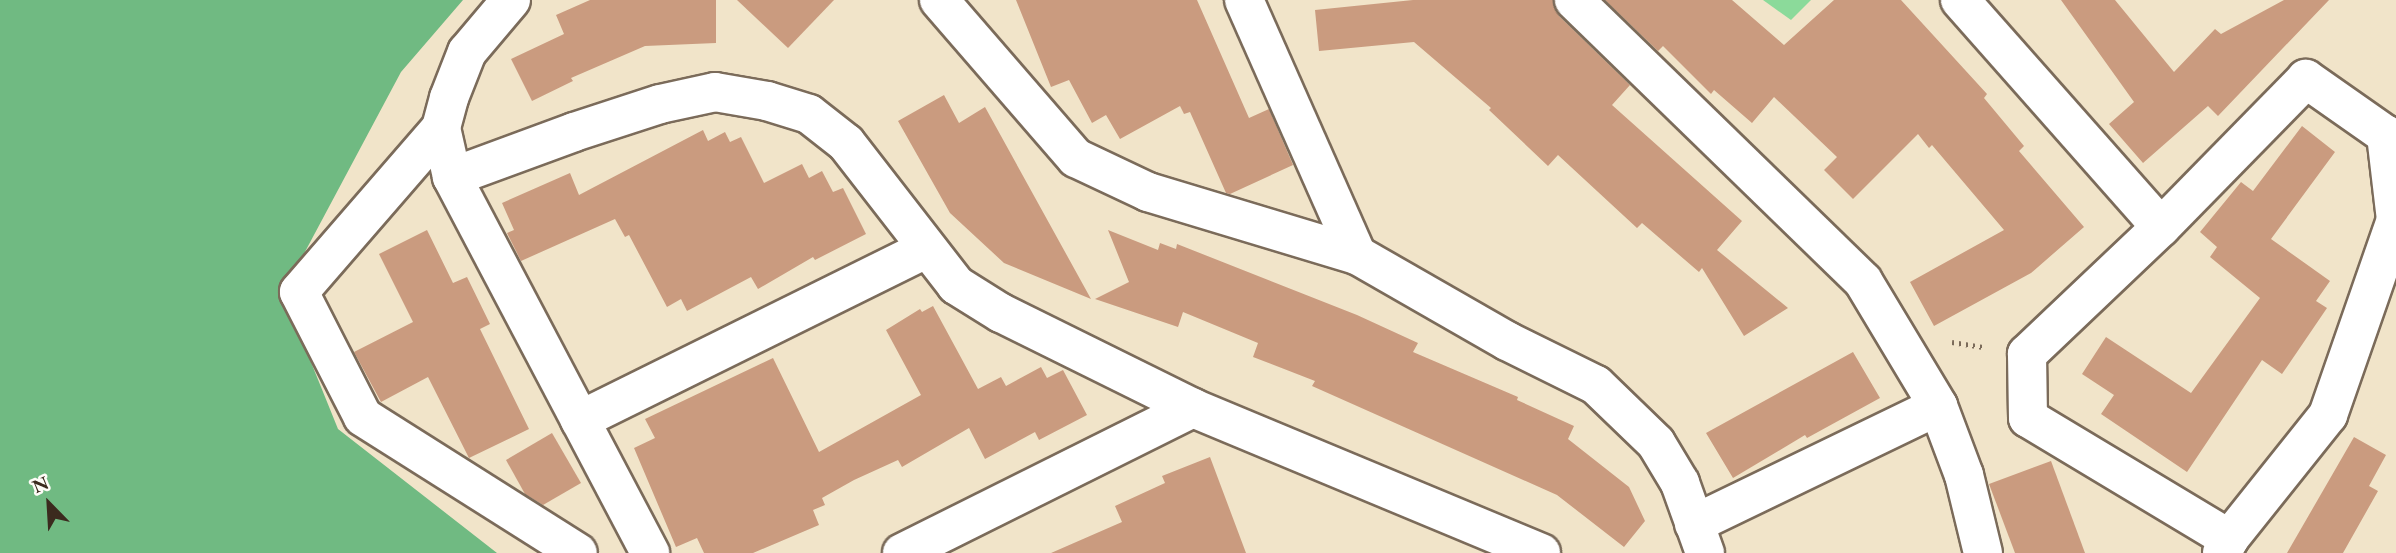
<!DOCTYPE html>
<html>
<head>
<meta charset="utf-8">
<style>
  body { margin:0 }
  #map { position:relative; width:2396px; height:553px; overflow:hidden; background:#f1e4c9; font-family:"EB Garamond",serif }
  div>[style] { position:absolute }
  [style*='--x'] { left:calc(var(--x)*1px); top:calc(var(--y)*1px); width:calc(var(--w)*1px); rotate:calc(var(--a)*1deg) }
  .green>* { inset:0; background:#8bda9a }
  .forest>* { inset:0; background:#70ba82 }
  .building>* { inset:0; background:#ca9b7f }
  .path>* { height:4.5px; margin-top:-2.25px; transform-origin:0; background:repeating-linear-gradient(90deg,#7b6b5a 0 2px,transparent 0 7px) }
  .roads { filter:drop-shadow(2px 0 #7b6b5a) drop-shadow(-2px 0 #7b6b5a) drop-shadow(0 2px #7b6b5a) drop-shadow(0 -2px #7b6b5a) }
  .street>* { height:38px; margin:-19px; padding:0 19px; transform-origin:19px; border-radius:19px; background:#fff }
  span { translate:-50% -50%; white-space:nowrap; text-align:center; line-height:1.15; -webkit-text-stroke:5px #fdfcf7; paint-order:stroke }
  .north { position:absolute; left:14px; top:469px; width:70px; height:70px; -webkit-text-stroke:5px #fdfcf7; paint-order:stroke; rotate:336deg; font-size:19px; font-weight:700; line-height:28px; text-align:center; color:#3b2a1e }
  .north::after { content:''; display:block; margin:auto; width:24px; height:32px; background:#3b2a1e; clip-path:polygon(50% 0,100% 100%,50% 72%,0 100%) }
</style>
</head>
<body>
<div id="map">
  <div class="green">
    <i style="clip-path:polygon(1763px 0,1811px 0,1791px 20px)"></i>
  </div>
  <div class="forest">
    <i style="clip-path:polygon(0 0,463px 0,401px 72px,283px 293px,338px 429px,497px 553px,0 553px)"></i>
  </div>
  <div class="building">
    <i style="clip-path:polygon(590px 0,716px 0,716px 43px,645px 46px,571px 78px,573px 81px,532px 101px,511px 59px,564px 34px,556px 15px)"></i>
    <i style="clip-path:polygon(737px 0,834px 0,788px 48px)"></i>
    <i style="clip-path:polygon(1016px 0,1197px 0,1249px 118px,1269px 109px,1293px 165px,1230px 194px,1226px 193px,1190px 112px,1184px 114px,1180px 106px,1120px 139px,1106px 115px,1092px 123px,1069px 80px,1051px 87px)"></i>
    <i style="clip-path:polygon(1413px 0,1553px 0,1559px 16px,1630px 85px,1612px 105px,1742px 221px,1717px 250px,1788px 308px,1744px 336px,1702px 268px,1699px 272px,1642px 223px,1637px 228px,1558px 155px,1548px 166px,1489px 110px,1491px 108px,1414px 42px,1319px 51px,1315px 10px)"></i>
    <i style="clip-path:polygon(1605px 0,1732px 0,1784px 45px,1834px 0,1901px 0,1987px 94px,1984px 98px,2024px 146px,2019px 151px,2084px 227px,2031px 273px,1934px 326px,1910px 282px,2004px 230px,1932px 145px,1929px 148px,1918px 134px,1853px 199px,1824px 170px,1837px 157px,1774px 97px,1752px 123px,1714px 90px,1711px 94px,1663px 46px,1658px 51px)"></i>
    <i style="clip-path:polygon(2061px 0,2115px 0,2174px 72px,2215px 29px,2221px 34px,2284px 0,2329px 0,2218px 116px,2208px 106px,2143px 163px,2109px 124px,2134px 102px)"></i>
    <i style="clip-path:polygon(944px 95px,959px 123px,985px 107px,1091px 299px,1004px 263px,950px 213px,898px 121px)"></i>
    <i style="clip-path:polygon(2302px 126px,2335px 152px,2271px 239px,2330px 281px,2316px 301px,2327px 308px,2282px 374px,2262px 360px,2187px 472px,2101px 414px,2114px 395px,2082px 374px,2106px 337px,2191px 393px,2260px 298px,2210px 257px,2217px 247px,2200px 232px,2241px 182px,2253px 191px)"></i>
    <i style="clip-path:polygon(703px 130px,708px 141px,725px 132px,730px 142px,741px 137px,764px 183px,802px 164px,809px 178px,822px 171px,833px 192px,843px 188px,866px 234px,815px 260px,813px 257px,758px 289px,751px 277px,687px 311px,681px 299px,667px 307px,629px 235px,625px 237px,615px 219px,521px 261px,507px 233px,514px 230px,502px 203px,570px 173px,579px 195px)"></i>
    <i style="clip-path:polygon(427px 230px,453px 283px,467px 277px,490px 324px,480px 329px,529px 429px,469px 458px,428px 377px,381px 402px,354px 352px,413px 322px,379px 254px)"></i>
    <i style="clip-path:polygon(1108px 230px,1158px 250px,1160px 243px,1176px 249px,1177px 244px,1357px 315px,1418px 343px,1413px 352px,1518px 397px,1517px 400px,1574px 426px,1568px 439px,1629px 487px,1645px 521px,1624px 547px,1557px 495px,1312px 386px,1315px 381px,1253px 357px,1258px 343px,1183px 312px,1178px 327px,1095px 299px,1129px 282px)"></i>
    <i style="clip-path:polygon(933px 306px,978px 389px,1001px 377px,1006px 386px,1041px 367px,1047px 378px,1063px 370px,1087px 415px,1039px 440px,1035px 432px,985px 459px,969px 428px,902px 467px,898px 460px,854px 480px,822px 498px,825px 505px,813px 510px,819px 525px,753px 553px,704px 553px,697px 538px,676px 547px,634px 448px,655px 438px,645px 419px,773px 358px,819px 452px,921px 395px,886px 330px,920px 309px,922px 312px)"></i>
    <i style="clip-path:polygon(1853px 352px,1880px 398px,1807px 438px,1805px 435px,1733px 478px,1706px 433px)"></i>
    <i style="clip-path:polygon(552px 433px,581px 483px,543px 505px,525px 494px,506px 460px)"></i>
    <i style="clip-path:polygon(2354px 437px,2386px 455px,2369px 486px,2378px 491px,2343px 553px,2287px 553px)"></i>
    <i style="clip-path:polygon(1210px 457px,1246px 553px,1051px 553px,1122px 522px,1115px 506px,1165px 483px,1162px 476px)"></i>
    <i style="clip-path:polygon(2051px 461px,2085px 553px,2015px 553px,1989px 484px)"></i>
  </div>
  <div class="path">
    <i style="--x:1952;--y:342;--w:33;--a:9"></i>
  </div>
  <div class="roads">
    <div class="street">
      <i style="--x:511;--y:0;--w:68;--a:130.2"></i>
      <i style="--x:467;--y:52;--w:49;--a:111.4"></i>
      <i style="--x:449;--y:98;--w:31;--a:105"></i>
      <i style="--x:441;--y:128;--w:50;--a:77.3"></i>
      <i style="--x:452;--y:177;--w:425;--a:62.2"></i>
      <i style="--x:939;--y:0;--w:209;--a:49.1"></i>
      <i style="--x:1076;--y:158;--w:80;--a:25.3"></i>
      <i style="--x:1148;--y:192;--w:218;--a:16.8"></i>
      <i style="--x:1357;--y:255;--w:173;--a:29.8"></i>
      <i style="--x:1507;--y:341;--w:99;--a:26.3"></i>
      <i style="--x:1596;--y:385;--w:83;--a:44"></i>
      <i style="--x:1656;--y:443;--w:47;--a:59"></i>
      <i style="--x:1680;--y:483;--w:74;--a:70.3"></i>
      <i style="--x:1244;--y:0;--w:279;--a:66.1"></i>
      <i style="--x:1574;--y:0;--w:403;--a:44.2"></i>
      <i style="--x:1863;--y:281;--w:146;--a:59"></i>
      <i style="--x:1938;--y:406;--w:74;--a:69.4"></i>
      <i style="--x:1964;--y:475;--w:80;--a:76.3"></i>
      <i style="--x:1960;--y:0;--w:303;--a:48.5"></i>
      <i style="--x:441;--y:128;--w:217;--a:130.9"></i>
      <i style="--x:299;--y:292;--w:140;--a:62.9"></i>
      <i style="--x:363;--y:417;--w:254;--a:32.3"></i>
      <i style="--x:452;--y:177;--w:130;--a:-20.2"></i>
      <i style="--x:574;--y:132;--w:90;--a:-18"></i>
      <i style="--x:660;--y:104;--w:56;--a:-12.3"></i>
      <i style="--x:715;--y:92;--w:53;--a:9.8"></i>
      <i style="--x:767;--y:101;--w:44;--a:17.2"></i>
      <i style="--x:809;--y:114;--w:47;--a:38.1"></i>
      <i style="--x:846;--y:143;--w:180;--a:52.2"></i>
      <i style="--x:956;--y:285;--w:53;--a:31.9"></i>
      <i style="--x:1001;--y:313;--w:214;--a:26.3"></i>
      <i style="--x:1193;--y:408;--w:377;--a:22.6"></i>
      <i style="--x:580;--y:420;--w:386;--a:-26.3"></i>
      <i style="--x:1694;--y:524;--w:271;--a:-25.8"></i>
      <i style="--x:902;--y:553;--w:325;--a:-26.5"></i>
      <i style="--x:2222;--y:553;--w:16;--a:-63"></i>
      <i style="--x:2229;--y:539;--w:159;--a:-51.4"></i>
      <i style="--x:2328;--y:415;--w:207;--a:-70.8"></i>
      <i style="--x:2396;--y:220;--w:86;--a:-96.7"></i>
      <i style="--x:2386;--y:135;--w:98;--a:-145"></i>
      <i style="--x:2306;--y:79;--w:207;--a:134.4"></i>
      <i style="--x:2161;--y:227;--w:185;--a:136.5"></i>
      <i style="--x:2027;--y:354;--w:64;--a:89.1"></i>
      <i style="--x:2028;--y:418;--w:235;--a:31"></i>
    </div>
  </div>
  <div class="north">N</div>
</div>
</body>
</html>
